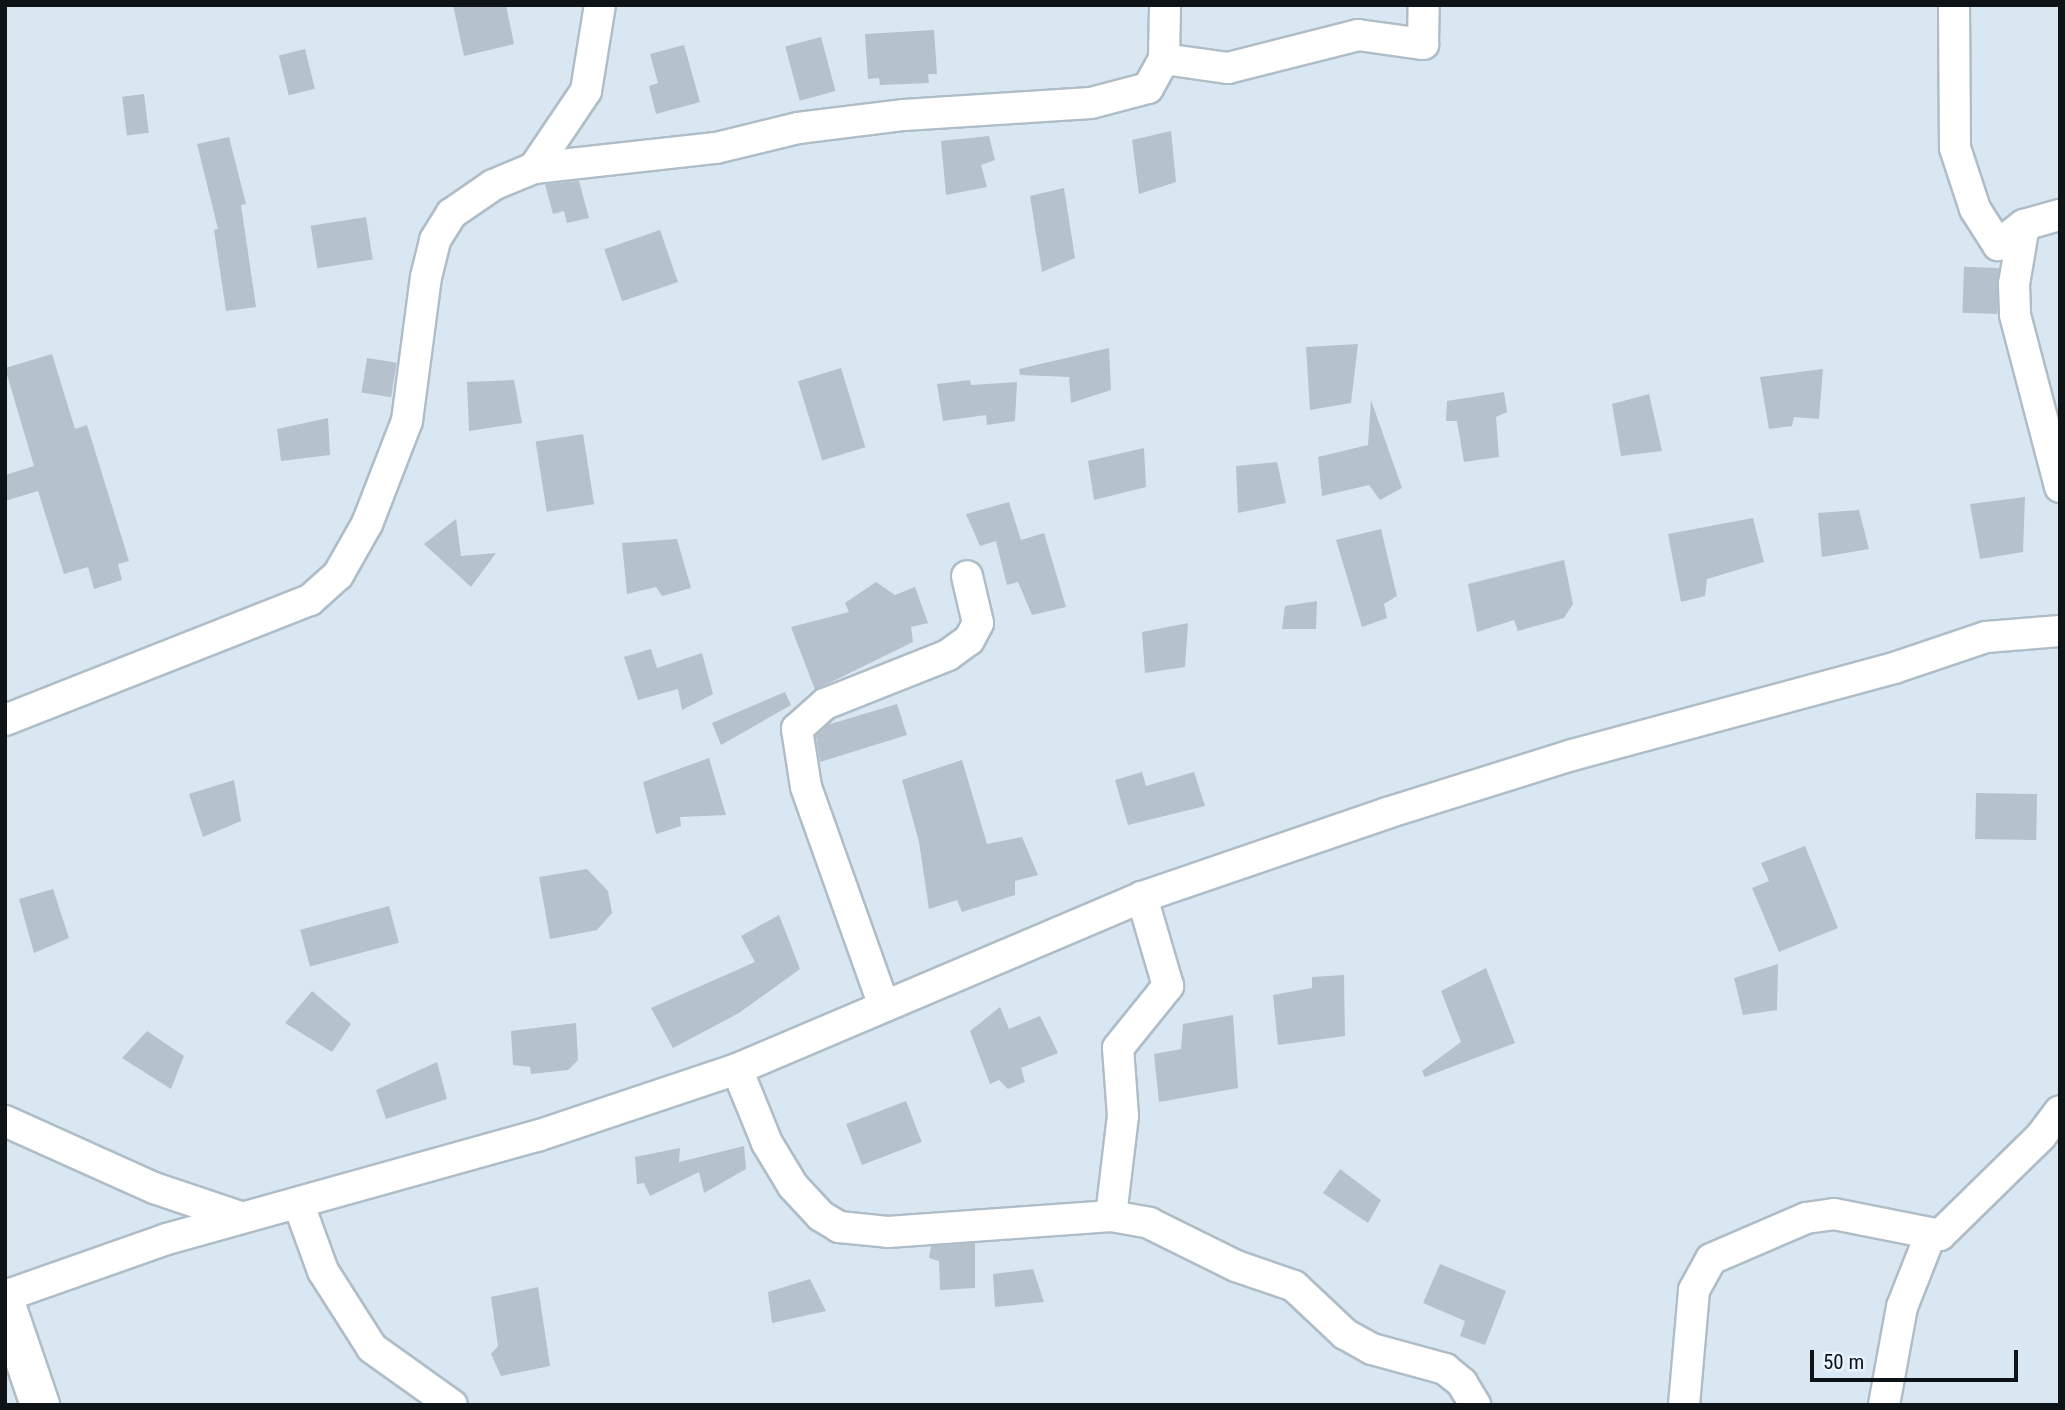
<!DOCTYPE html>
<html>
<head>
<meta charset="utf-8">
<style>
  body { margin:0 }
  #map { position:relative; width:2065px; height:1410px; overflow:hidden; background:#d9e7f2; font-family:"Roboto Condensed",sans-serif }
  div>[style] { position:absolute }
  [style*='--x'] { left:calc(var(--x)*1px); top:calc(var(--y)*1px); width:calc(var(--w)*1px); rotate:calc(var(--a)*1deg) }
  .building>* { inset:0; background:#b5c2cd; transform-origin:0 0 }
  .roads { filter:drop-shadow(2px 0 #afbdc7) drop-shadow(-2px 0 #afbdc7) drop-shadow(0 2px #afbdc7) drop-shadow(0 -2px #afbdc7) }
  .minor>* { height:30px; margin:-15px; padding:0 15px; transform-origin:15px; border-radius:15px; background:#fff }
  .primary>* { height:38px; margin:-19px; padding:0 19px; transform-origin:19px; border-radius:19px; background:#fff }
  span { translate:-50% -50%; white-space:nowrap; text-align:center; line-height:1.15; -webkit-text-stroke:5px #e8f4fd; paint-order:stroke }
  .frame { position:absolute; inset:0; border:7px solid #0e1317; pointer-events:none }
  .scale { position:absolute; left:1810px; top:1350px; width:208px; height:32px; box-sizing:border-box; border:4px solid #0e1317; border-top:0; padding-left:9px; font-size:21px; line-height:24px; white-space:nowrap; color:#0e1317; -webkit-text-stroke:5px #e8f4fd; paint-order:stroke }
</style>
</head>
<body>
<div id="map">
  <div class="building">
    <i style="clip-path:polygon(453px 5px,506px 5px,514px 44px,464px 56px)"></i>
    <i style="clip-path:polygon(934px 30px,937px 74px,928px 74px,929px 83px,880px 85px,879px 78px,868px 79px,865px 34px)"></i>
    <i style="left:821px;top:37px;width:56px;height:37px;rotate:75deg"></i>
    <i style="clip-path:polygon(684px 45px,700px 102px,656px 114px,649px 86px,658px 83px,650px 54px)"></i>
    <i style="left:305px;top:49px;width:41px;height:27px;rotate:76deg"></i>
    <i style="left:144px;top:94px;width:39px;height:22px;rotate:83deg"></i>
    <i style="clip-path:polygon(1171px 131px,1176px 182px,1139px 194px,1132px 140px)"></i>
    <i style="clip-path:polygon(989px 136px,995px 160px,981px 165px,987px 187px,946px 195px,941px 141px)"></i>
    <i style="clip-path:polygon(229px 137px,246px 204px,241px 205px,256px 307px,226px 311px,214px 230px,218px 229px,197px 144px)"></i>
    <i style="clip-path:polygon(579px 181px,589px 218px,567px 223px,564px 211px,553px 214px,545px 184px)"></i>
    <i style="clip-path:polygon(1064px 188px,1075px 258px,1042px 272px,1030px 196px)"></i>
    <i style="left:366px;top:217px;width:43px;height:56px;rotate:81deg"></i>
    <i style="left:660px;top:230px;width:55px;height:59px;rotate:71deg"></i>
    <i style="left:1999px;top:268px;width:46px;height:35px;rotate:92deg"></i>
    <i style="clip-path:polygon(1358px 344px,1351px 403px,1310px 410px,1306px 347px)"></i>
    <i style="clip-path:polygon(1109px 348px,1111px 390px,1071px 403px,1069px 377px,1020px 375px,1019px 369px)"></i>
    <i style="clip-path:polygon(52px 354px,75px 429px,87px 425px,129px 561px,118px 564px,122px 580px,94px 589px,88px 567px,64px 574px,38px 491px,5px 501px,5px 475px,34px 466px,5px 368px)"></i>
    <i style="left:367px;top:358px;width:30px;height:35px;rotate:9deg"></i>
    <i style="left:841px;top:368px;width:83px;height:45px;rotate:73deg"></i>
    <i style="clip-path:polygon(1823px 369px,1819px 419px,1794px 417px,1792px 426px,1769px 429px,1760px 377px)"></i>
    <i style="clip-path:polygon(514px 380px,522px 423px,469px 431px,467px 382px)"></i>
    <i style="clip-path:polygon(970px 380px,971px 385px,1017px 382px,1015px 421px,987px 425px,986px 415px,943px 421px,937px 384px)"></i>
    <i style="clip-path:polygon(1504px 392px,1507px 412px,1496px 417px,1499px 457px,1464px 462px,1457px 421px,1446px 421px,1447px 401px)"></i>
    <i style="clip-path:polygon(1649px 394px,1662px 451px,1621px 456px,1612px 404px)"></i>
    <i style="clip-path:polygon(1371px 400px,1402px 488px,1380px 500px,1369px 485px,1322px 496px,1318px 457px,1368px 445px)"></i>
    <i style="clip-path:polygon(328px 418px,330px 455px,281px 461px,277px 429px)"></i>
    <i style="left:583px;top:434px;width:71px;height:48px;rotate:81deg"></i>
    <i style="clip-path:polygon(1144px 448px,1146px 487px,1094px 500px,1088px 461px)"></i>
    <i style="clip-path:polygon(1277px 462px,1286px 503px,1238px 513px,1236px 466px)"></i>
    <i style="clip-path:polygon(2025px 497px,2023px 552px,1980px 559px,1970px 504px)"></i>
    <i style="clip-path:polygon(1009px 502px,1021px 540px,1044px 533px,1066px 607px,1032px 615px,1018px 582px,1007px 585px,996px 541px,980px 546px,966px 514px)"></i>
    <i style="clip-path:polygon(1859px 510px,1869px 549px,1822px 557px,1818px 513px)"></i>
    <i style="clip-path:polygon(1753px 518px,1764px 562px,1707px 579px,1705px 596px,1681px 602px,1668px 534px)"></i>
    <i style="clip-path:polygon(456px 519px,461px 556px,496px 553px,471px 587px,424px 544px)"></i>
    <i style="clip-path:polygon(1381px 529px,1397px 596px,1384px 604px,1387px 618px,1362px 627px,1336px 540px)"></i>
    <i style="clip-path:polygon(677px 539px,691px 588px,662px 596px,656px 587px,627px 594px,622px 543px)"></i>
    <i style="clip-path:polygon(1564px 560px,1573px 604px,1564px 618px,1518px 631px,1514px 620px,1477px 632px,1468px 584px)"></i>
    <i style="clip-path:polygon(876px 582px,895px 595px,915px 587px,928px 623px,911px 627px,913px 642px,815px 690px,791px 627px,849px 612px,845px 603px)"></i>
    <i style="clip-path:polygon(1317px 601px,1316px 629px,1282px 629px,1285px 606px)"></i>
    <i style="clip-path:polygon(1188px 623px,1185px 667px,1145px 673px,1142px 632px)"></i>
    <i style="clip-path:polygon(651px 649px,657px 668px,702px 653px,713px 694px,682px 710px,678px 689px,638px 700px,624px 657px)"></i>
    <i style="clip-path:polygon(785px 692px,791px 705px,721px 745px,712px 723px)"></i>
    <i style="clip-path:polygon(897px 704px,907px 735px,820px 762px,816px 736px,827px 725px)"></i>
    <i style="clip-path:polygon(709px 758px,726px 815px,680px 817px,681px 826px,656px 834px,643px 782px)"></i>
    <i style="clip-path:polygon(962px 760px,987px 844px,1022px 837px,1038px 875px,1015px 881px,1015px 895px,962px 912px,957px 900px,929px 909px,919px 842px,902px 780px)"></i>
    <i style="clip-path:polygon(1142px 772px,1146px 786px,1194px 772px,1205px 806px,1128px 825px,1115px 780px)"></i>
    <i style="clip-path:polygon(234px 780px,241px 821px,203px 837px,189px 794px)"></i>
    <i style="left:1976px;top:793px;width:61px;height:46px;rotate:1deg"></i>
    <i style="clip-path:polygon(1805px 846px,1838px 928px,1779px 952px,1752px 888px,1769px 881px,1761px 863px)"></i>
    <i style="clip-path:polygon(587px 869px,608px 891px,612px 913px,597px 930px,550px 939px,539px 877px)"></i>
    <i style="clip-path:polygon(53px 889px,69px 938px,34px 953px,19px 899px)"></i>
    <i style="left:389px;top:906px;width:38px;height:92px;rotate:75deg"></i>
    <i style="clip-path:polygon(779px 915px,800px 969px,739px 1013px,673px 1048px,651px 1008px,755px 962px,741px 936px)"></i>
    <i style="clip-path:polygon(1778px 964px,1777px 1010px,1743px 1015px,1734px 978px)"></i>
    <i style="clip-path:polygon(1486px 968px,1515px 1043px,1425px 1077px,1422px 1071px,1461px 1042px,1441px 991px)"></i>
    <i style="clip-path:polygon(1344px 975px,1345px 1036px,1278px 1045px,1273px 995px,1312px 988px,1312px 977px)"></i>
    <i style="clip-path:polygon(312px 991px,351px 1024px,332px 1052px,285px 1023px)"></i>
    <i style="clip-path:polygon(1000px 1007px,1009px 1029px,1040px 1016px,1058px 1053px,1021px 1068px,1025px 1082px,1008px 1089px,999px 1080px,990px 1084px,970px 1031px)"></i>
    <i style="clip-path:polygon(1233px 1015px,1238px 1088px,1159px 1102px,1154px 1054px,1181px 1049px,1183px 1024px)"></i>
    <i style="clip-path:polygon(576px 1023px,578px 1060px,568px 1070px,531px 1074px,530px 1067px,513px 1065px,511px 1031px)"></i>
    <i style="clip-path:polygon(147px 1031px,184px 1056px,171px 1089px,122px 1058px)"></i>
    <i style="clip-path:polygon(437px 1062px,447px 1099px,386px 1119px,376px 1090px)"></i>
    <i style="left:906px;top:1101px;width:44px;height:64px;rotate:69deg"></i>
    <i style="clip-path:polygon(744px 1146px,746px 1169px,704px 1193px,699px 1172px,650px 1196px,644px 1183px,637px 1184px,635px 1157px,680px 1148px,679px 1162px)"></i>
    <i style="clip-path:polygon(1340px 1169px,1381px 1200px,1368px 1223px,1323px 1193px)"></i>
    <i style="clip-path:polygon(975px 1243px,975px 1288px,940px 1290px,939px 1261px,929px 1258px,931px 1246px)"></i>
    <i style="clip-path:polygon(1440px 1264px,1506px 1291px,1485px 1345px,1460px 1336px,1465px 1321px,1423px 1303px)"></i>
    <i style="clip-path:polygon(1033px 1269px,1044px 1302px,995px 1307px,993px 1274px)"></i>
    <i style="clip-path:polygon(810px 1279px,826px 1311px,772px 1323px,768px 1292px)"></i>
    <i style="clip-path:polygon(538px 1287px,550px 1366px,501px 1376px,491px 1354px,498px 1346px,491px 1297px)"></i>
  </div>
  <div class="roads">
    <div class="minor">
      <i style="--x:1954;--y:5;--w:143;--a:89.6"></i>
      <i style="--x:1955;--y:148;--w:64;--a:71.8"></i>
      <i style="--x:1975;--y:209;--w:43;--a:57.4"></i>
      <i style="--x:1998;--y:245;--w:33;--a:-38"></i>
      <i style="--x:2024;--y:225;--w:60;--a:99.6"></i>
      <i style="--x:2014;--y:284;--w:31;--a:88"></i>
      <i style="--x:2015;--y:315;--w:178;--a:75.3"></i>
      <i style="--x:1164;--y:59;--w:65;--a:8"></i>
      <i style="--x:1228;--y:68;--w:134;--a:-14.2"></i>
      <i style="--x:1358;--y:35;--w:66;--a:7.9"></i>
      <i style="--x:1423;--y:44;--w:39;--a:-89"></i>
      <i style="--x:534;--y:168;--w:93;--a:-56"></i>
      <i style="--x:586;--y:91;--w:87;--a:-80.8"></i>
      <i style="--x:2024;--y:225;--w:37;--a:-16"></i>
      <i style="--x:5;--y:720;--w:328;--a:-21.5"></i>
      <i style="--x:310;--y:600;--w:38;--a:-42"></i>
      <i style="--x:338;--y:575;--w:59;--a:-60.4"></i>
      <i style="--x:367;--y:524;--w:110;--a:-68.8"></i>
      <i style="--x:407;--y:421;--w:145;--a:-82.5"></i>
      <i style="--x:426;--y:277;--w:38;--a:-76"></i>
      <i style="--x:435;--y:240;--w:31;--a:-58"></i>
      <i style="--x:451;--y:214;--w:51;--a:-34.6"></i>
      <i style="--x:493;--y:185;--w:44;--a:-22.5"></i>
      <i style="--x:534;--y:168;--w:183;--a:-6.3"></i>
      <i style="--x:716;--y:148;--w:84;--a:-13.7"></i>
      <i style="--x:798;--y:128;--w:107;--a:-7"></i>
      <i style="--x:904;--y:115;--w:187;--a:-3.7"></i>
      <i style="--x:1091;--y:103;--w:59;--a:-14.7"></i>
      <i style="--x:1148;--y:88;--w:33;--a:-61"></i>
      <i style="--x:1164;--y:59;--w:54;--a:-88.9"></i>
      <i style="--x:884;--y:1006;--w:232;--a:-109.6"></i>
      <i style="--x:806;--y:787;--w:59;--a:-98.8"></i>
      <i style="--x:797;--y:729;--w:38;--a:-42"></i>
      <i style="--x:825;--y:704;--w:132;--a:-21.7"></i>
      <i style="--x:948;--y:655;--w:26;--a:-36"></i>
      <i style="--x:969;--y:640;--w:19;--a:-62"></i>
      <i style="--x:978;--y:623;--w:48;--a:-103.2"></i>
      <i style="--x:737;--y:1069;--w:80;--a:67.9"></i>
      <i style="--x:767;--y:1143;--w:50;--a:58.8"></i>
      <i style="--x:793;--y:1186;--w:41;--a:47"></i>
      <i style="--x:821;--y:1216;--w:21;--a:31"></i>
      <i style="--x:839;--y:1227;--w:49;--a:5.8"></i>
      <i style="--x:888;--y:1232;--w:224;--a:-4.1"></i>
      <i style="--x:1111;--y:1216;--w:39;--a:10"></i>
      <i style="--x:1149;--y:1223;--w:97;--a:26.3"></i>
      <i style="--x:1236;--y:1266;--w:61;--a:19"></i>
      <i style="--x:1294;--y:1286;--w:70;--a:43.3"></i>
      <i style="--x:1345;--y:1334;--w:31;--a:29"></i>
      <i style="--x:1372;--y:1349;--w:76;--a:15.3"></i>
      <i style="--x:1445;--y:1369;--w:22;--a:39"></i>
      <i style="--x:1462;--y:1383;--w:26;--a:59"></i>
      <i style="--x:5;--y:1121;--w:163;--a:24.2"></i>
      <i style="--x:154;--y:1188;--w:91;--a:18.6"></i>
      <i style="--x:299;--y:1205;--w:70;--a:70"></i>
      <i style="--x:323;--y:1271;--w:91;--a:57.5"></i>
      <i style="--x:372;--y:1348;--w:98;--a:35.5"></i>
      <i style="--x:1111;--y:1216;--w:101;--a:-83.2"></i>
      <i style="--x:1123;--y:1116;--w:68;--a:-94.2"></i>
      <i style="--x:1118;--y:1048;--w:80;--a:-51.1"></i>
      <i style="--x:1168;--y:986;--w:93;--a:-106.3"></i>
      <i style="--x:5;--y:1296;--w:172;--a:-19.4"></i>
      <i style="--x:167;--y:1239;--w:384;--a:-15.6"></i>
      <i style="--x:537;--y:1136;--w:211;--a:-18.5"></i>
      <i style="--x:737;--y:1069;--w:440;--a:-23"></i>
      <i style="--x:1142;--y:897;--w:259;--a:-18.9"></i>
      <i style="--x:1387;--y:813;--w:194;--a:-17.4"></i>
      <i style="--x:1572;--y:755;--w:334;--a:-15.1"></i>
      <i style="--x:1894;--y:668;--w:97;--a:-18.6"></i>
      <i style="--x:1986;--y:637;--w:74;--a:-4.6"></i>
      <i style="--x:1684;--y:1405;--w:115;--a:-85"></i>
      <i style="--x:1694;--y:1290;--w:35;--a:-61"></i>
      <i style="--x:1711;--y:1259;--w:103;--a:-23.3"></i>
      <i style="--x:1806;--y:1218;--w:28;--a:-8"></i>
      <i style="--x:1834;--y:1214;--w:108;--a:11.2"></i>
      <i style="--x:1940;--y:1235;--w:141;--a:-44.4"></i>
      <i style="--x:2041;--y:1136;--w:31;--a:-53"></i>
      <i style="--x:1884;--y:1405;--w:100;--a:-79.6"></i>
      <i style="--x:1902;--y:1307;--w:76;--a:-68.5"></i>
    </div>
    <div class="primary">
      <i style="--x:5;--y:1302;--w:109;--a:71.2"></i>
    </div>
  </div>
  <div class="frame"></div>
  <div class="scale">50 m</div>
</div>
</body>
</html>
